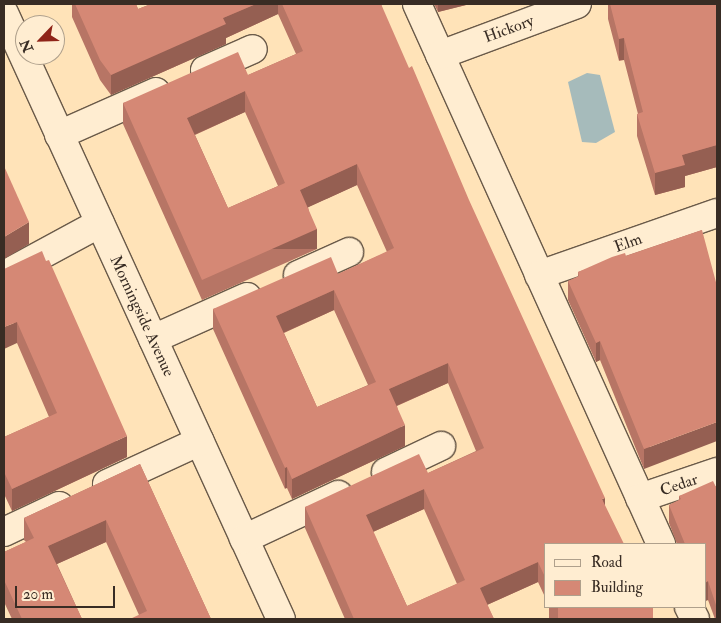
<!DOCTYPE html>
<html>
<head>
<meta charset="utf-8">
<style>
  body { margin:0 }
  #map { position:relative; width:721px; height:623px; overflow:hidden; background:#ffe3b8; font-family:"IM FELL Double Pica",serif }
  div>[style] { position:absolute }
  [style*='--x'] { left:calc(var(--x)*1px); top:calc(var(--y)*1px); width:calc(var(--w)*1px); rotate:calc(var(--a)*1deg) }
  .water>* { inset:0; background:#a6bbbb }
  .roads { filter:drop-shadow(1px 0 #6a5a49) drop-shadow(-1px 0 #6a5a49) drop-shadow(0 1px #6a5a49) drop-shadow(0 -1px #6a5a49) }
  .minor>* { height:28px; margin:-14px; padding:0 14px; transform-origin:14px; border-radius:14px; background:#ffedd1 }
  .wall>* { inset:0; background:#b77565; transform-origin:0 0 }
  .shaded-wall>* { inset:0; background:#955f52; transform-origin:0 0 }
  .building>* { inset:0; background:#d58875; transform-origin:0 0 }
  span { translate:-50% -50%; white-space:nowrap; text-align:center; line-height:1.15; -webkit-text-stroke:4px #ffedd1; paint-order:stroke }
  .street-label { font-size:16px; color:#382c24 }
  .frame { position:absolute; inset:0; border:5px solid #382c24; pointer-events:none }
  .legend { position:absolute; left:544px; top:543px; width:162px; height:65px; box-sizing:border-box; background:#ffedd1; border:1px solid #afa08c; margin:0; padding:6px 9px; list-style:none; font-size:15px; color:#382c24 }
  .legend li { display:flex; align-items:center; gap:10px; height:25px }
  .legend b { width:25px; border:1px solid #afa08c }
  .north { position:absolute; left:15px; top:15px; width:50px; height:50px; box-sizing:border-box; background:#ffedd1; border:1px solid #afa08c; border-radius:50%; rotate:246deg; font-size:14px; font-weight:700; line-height:20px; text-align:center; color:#382c24 }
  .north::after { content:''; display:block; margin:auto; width:18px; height:22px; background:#8f2418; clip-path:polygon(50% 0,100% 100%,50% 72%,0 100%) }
  .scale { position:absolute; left:15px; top:586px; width:100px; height:22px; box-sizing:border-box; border:2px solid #382c24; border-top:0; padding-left:6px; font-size:15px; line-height:18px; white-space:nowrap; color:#382c24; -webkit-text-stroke:4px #ffedd1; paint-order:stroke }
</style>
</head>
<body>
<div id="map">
  <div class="water">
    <i style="clip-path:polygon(587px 73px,600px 75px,615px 132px,596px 143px,582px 142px,568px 82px)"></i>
  </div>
  <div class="roads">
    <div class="minor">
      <i style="--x:417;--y:4;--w:593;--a:65.68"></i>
      <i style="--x:4;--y:13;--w:666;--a:65.44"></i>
      <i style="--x:440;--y:55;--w:146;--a:-20.4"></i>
      <i style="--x:205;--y:70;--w:52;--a:-23.6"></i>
      <i style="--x:59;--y:135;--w:106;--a:-23.9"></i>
      <i style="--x:4;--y:275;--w:109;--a:-28.4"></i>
      <i style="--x:298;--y:275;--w:56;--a:-24.3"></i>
      <i style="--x:539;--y:275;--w:188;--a:-19.2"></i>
      <i style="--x:153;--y:339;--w:103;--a:-24.1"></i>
      <i style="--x:386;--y:472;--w:61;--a:-25.3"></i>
      <i style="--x:107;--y:484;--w:102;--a:-24.8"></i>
      <i style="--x:640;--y:498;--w:81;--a:-18.7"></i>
      <i style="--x:4;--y:532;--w:61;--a:-25.3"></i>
      <i style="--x:244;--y:539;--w:104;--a:-25.1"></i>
      <i style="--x:689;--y:607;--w:13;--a:63"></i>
    </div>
  </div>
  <div class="wall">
    <i style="clip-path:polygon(evenodd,72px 4px,136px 4px,138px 9px,151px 4px,381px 4px,545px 544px,545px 597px,538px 582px,487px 605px,494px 619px,345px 619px,305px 528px,305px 507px,428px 473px,476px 451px,448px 383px,397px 406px,405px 446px,292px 499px,287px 488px,285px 489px,213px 329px,213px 309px,338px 274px,387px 252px,357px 185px,308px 207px,317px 249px,202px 300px,123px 124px,123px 103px,248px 75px,296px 54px,278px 14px,226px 38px,226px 44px,111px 95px,100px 80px,72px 17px,72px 4px,245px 112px,278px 186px,228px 208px,195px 135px,245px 112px,72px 4px,334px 310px,368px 385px,317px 407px,284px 333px,334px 310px,72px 4px,424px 509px,457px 584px,407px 606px,373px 532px,424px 509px)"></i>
    <i style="clip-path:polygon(434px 4px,470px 4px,438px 12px)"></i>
    <i style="clip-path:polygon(608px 4px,717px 4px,717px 167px,685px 176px,685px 187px,655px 195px,637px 136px,637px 114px,638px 114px,624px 60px,619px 61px,608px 19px)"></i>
    <i style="clip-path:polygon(702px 230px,644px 469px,600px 360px,596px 362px,568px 300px,568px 281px,578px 277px,578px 272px)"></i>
    <i style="clip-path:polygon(4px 269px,127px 457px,12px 511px,4px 494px,4px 437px,49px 417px,17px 343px)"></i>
    <i style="clip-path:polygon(140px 464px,211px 619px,139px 615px,106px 542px,57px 564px,82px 619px,12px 619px,4px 602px,4px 552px,26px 542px,24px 540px,24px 518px)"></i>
    <i style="clip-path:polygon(717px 486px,717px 619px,715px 619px,708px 600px,705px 601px,705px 544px,677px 544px,669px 523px,669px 505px,679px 500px,679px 496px)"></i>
    <i style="left:549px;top:607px;width:104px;height:13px"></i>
  </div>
  <div class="shaded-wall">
    <i style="clip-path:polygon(256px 4px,278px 4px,278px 14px,226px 38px,226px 44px,111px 95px,111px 75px,223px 18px)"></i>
    <i style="clip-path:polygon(438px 4px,470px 4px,438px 12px)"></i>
    <i style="left:624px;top:38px;width:22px;height:5px;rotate:90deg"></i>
    <i style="clip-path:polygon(245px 91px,245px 112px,187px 138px,187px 118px)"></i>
    <i style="clip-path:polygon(717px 145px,717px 167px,685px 176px,685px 187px,655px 195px,655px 173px,682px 155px)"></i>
    <i style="clip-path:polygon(357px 164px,357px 185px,300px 211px,300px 190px)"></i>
    <i style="clip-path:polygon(29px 222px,29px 244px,4px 259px,4px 237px)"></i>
    <i style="left:317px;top:229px;width:20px;height:126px;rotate:90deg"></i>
    <i style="clip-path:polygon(334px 290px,334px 310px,276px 336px,276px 316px)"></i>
    <i style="clip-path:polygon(17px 322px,17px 343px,4px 349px,4px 327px)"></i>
    <i style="clip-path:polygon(600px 341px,600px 360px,596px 362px,596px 343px)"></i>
    <i style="clip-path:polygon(448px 363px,448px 383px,389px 409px,389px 389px)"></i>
    <i style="clip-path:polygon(717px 422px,717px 441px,644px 469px,644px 449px)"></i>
    <i style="clip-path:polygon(405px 425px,405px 446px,292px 499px,292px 479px)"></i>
    <i style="clip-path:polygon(127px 436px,127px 457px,12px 511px,12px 489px)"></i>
    <i style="left:287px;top:467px;width:21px;height:2px;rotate:90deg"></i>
    <i style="clip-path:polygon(424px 489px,424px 509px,366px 535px,366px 515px)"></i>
    <i style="clip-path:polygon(605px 498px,605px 518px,602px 499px)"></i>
    <i style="clip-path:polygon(106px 520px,106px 542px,48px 568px,48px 546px)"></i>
    <i style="clip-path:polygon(538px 562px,538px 582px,480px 608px,480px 588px)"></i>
    <i style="clip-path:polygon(708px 581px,708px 600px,705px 601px,705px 583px)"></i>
  </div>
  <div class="building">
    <i style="clip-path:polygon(75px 4px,136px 4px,138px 9px,151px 4px,256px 4px,223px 18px,226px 24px,111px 75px,100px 60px)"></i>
    <i style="clip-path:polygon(evenodd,282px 4px,381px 4px,409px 68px,412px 66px,469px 200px,605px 498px,602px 499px,624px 544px,545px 544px,545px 577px,538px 562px,480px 588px,494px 619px,354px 619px,305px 507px,419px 454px,428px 473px,484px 448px,448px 363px,389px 389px,405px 425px,292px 479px,287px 467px,285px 468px,213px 309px,331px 257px,338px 274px,394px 248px,357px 164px,300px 190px,317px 229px,202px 280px,123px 103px,238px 52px,248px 75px,303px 51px,282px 4px,245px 91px,285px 183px,228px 208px,187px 118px,245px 91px,282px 4px,334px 290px,376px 382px,317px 407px,276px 316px,334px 290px,282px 4px,424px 489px,465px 580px,407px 606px,366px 515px,424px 489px)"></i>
    <i style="clip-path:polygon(610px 4px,717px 4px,717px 145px,682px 155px,685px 165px,655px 173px,637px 114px,643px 112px,624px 38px,619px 39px)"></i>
    <i style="clip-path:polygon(4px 166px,29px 222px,4px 237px)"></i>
    <i style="clip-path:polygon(702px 230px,717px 286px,717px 422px,644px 449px,600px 341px,596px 343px,568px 281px,579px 276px,578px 272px,612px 257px,625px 253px,626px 256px)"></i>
    <i style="clip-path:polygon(42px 251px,46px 261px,49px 260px,127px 436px,12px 489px,4px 472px,4px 437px,57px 413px,17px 322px,4px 327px,4px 269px)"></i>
    <i style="clip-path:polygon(140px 464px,211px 619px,130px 619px,147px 611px,106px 520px,48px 546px,82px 619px,22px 619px,4px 580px,4px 552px,34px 538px,24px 518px)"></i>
    <i style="clip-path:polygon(713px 481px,716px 487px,717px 486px,717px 608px,708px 581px,705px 583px,705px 544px,685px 544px,669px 505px,681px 499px,679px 496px)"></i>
    <i style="left:558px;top:607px;width:95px;height:13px"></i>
  </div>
  <div class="street-label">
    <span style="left:509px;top:29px;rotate:-20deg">Hickory</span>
    <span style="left:628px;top:243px;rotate:-20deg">Elm</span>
    <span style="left:142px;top:316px;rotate:65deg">Morningside Avenue</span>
    <span style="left:679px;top:485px;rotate:-19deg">Cedar</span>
  </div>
  <div class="frame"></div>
  <ul class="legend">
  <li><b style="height:6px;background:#ffedd1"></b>Road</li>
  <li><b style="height:14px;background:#d58875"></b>Building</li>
  </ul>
  <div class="north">N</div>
  <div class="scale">20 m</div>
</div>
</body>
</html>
